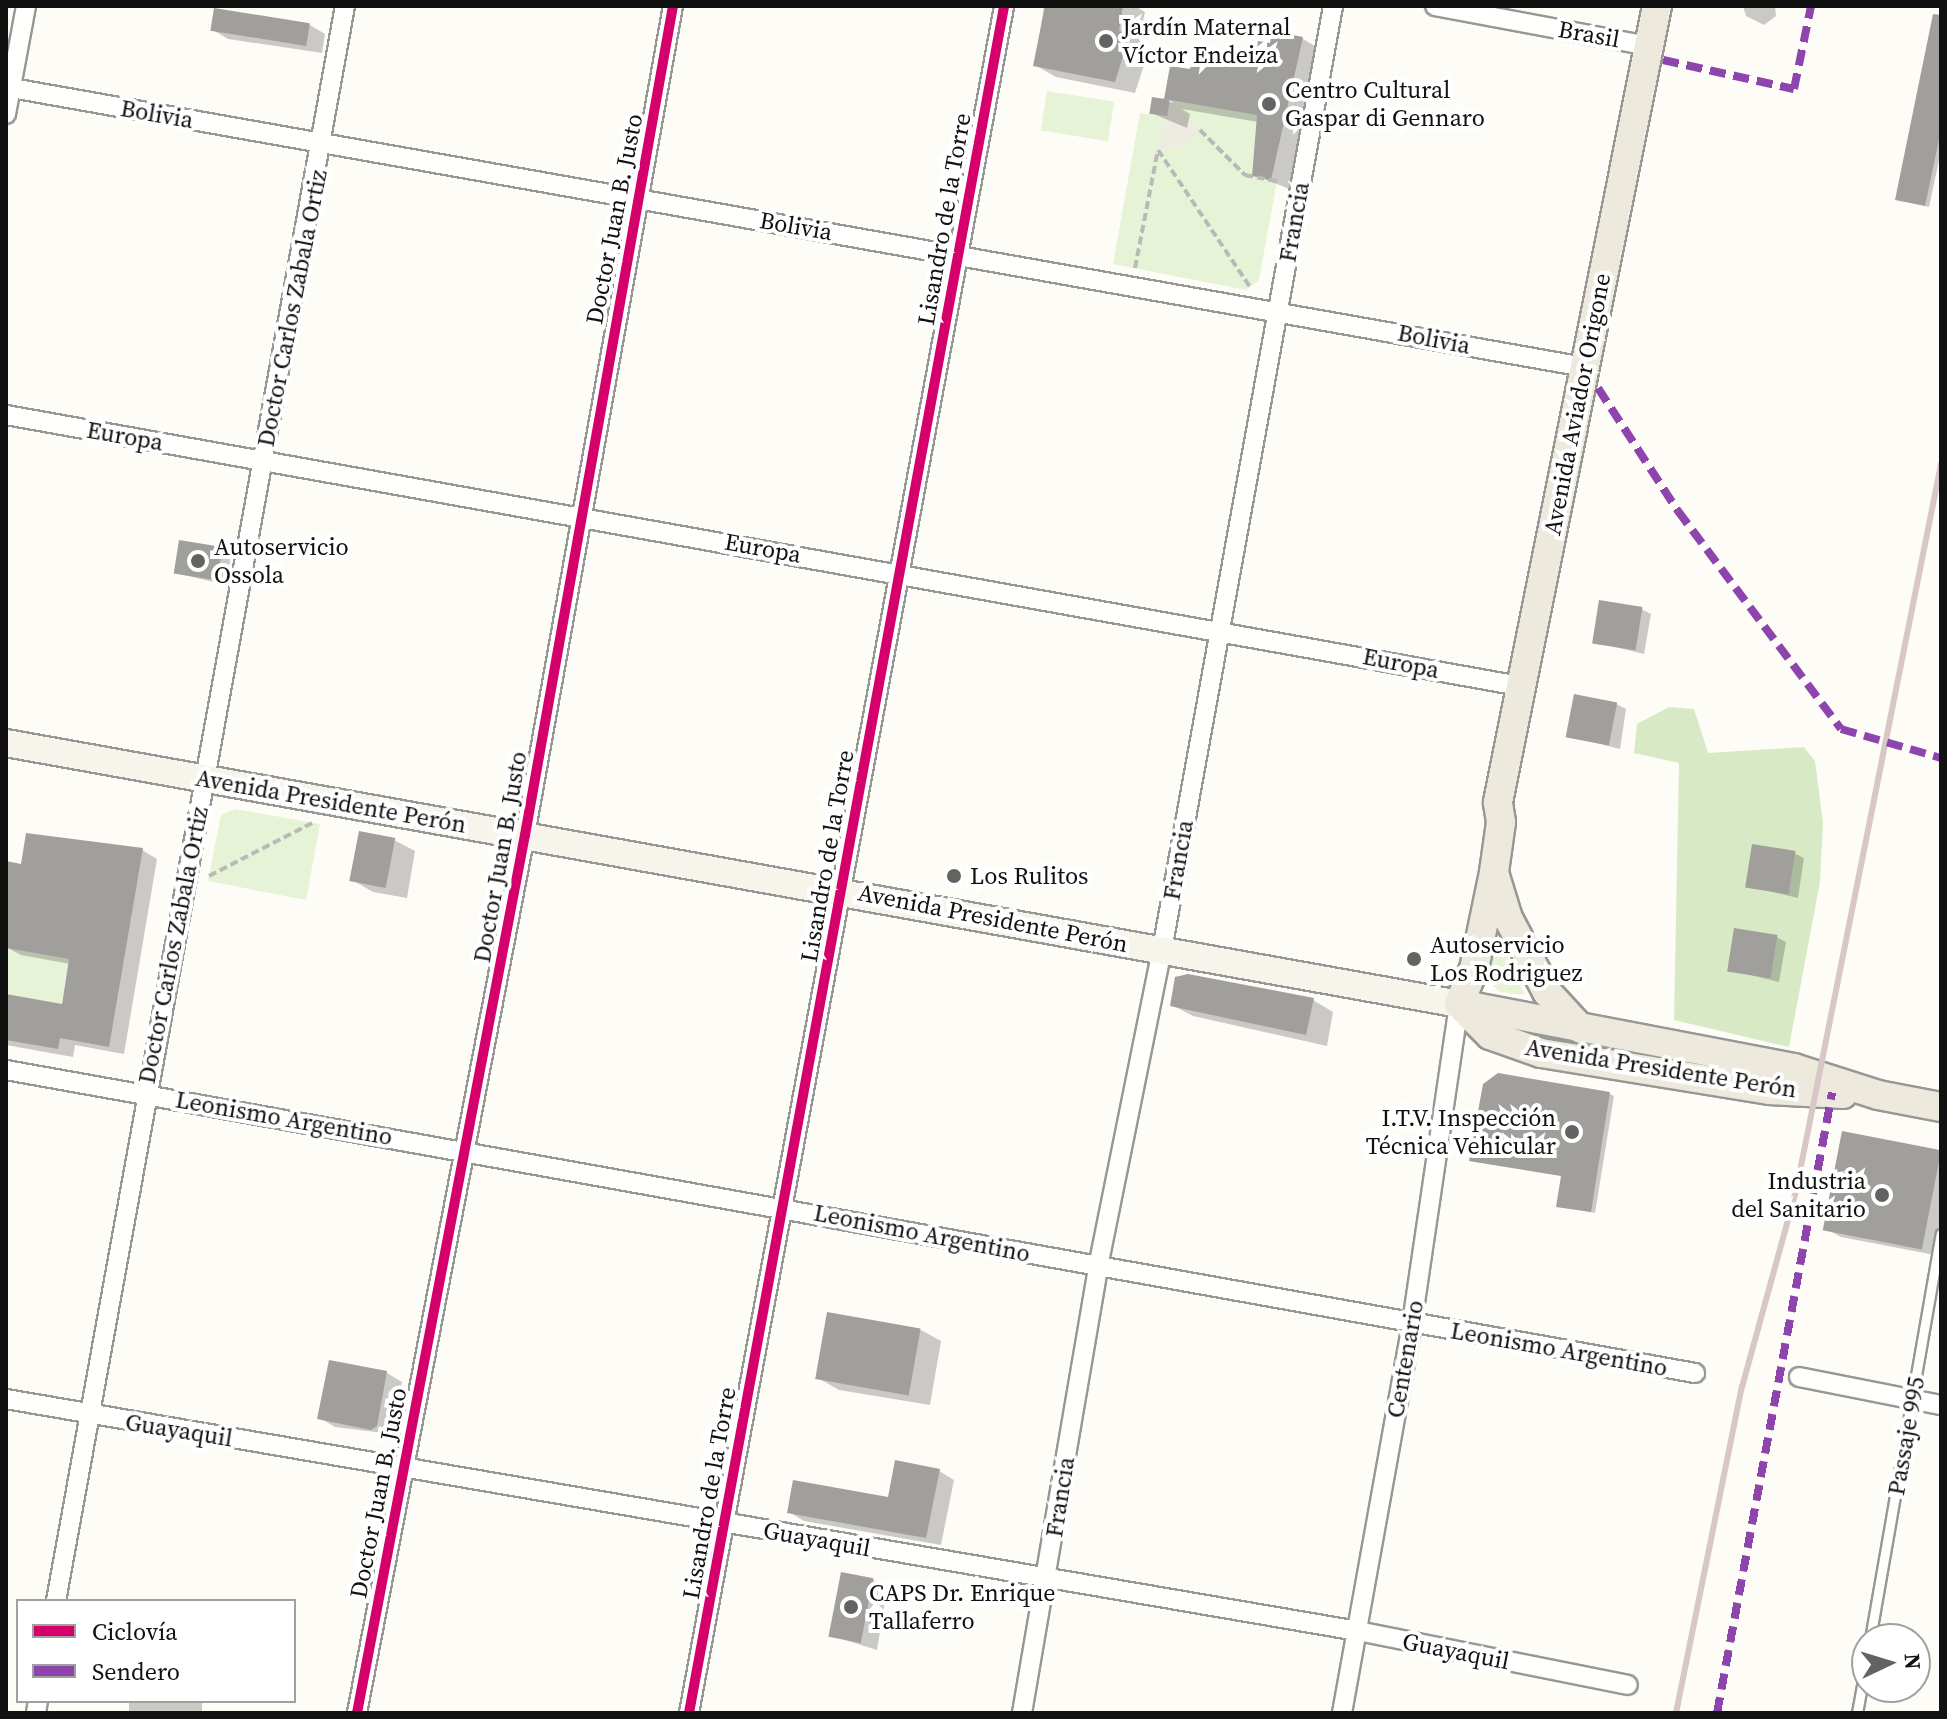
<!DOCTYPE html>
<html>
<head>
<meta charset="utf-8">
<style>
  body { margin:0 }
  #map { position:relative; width:1947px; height:1719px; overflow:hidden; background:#fdfcf7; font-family:"Source Serif 4",serif }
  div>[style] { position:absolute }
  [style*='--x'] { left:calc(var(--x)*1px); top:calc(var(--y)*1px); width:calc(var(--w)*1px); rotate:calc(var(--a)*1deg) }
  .green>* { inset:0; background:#e7f3d7; transform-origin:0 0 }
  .forest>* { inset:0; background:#d8eac5 }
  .plaza>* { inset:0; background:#edebe2 }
  .shadow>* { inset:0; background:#0003; transform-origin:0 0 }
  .building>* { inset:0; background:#a19f9c; transform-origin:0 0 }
  .path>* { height:4px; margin-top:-2px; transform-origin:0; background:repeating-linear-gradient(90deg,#b9b9b8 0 8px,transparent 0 12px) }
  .roads { filter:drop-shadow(2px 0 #979795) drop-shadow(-2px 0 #979795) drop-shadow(0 2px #979795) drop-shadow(0 -2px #979795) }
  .service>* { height:9px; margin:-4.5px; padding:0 4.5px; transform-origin:4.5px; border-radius:4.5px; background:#fffffe }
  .minor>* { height:18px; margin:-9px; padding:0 9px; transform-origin:9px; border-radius:9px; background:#fffffe }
  .secondary>* { height:26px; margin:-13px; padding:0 13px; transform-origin:13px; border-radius:13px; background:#f6f4eb }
  .primary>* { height:28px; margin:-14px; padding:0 14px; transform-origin:14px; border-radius:14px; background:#ede9dc }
  .rail>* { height:6px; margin:-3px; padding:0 3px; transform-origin:3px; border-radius:3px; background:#d9c6c7 }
  .quiet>* { height:8px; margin-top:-4px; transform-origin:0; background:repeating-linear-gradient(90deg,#8e44ad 0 16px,transparent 0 24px) }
  .cycleway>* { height:10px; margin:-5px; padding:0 5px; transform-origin:5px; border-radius:5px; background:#d6006c }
  .dots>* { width:22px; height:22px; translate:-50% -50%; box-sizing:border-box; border:4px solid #fff; border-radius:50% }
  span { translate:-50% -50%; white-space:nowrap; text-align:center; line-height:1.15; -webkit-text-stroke:8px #fff; paint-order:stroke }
  .poi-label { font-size:24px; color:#111 }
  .left { translate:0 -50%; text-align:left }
  .right { translate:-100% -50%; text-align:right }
  .street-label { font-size:24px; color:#111 }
  .frame { position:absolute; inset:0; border:8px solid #111; pointer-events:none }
  .legend { position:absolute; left:16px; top:1599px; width:280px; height:104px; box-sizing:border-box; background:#fff; border:2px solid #a0a0a0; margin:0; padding:10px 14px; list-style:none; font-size:24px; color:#111 }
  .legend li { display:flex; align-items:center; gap:16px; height:40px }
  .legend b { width:40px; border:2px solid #a0a0a0 }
  .north { position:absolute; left:1851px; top:1623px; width:80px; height:80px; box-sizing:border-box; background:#fff; border:2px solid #a0a0a0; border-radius:50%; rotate:86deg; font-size:22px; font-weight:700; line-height:32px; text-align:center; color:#111 }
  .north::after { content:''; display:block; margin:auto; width:28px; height:36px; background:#646362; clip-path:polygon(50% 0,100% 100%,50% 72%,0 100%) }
</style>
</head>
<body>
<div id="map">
  <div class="green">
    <i style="left:1047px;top:91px;width:68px;height:40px;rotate:9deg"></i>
    <i style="clip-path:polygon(1170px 100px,1257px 115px,1252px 176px,1277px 181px,1259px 280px,1246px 290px,1113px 264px,1140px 113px,1166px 117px)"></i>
    <i style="clip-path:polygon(235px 809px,320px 824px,306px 900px,208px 881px,221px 815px)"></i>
    <i style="clip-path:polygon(1495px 938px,1499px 939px,1525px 995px,1500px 992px,1489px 982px)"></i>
    <i style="left:6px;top:948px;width:64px;height:46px;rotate:10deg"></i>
    <i style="clip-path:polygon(1524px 1027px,1772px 1079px,1523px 1033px)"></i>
  </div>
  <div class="forest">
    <i style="clip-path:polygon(1669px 707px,1694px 709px,1708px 753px,1804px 747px,1815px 761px,1823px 823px,1820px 882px,1789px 1047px,1674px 1020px,1679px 763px,1634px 753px,1637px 724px)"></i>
  </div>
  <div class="plaza">
    <i style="clip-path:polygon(1170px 100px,1200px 130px,1186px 145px,1158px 150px)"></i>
  </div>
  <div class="shadow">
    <i style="clip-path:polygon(1044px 6px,1135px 6px,1145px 12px,1139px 40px,1150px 46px,1135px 93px,1056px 77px,1035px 65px)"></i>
    <i style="clip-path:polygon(1743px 6px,1775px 6px,1776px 16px,1764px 25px,1746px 16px)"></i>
    <i style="clip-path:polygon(1941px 23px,1941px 151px,1929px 207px,1897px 199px)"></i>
    <i style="clip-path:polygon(310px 25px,325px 34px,322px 53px,228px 39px,213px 30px)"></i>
    <i style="clip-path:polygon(1273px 34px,1303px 39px,1323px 51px,1292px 190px,1254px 175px,1258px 122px,1182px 109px,1190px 114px,1187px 128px,1151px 113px,1153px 99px,1174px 103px,1167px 98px,1192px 71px,1256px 64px,1271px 46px)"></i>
    <i style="clip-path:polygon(222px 549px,231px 555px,226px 585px,176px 573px)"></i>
    <i style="clip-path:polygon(1641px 609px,1651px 614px,1644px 654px,1594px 642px)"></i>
    <i style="clip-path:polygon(1616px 704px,1626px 709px,1620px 749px,1569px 736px)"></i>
    <i style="clip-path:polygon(394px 840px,415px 851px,407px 898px,373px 892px,352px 880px)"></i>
    <i style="clip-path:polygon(142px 850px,157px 859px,124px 1054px,75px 1045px,73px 1057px,6px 1045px,6px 996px,63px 1006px,70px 964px,21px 955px,6px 947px,6px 863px,22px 866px)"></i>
    <i style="clip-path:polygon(1794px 853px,1804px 858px,1798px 898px,1747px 886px)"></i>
    <i style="clip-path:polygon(1776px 937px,1786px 942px,1779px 982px,1729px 970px)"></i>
    <i style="clip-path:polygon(1313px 1000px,1333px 1012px,1327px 1046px,1193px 1016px,1172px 1005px)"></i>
    <i style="clip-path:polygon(1610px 1094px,1614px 1096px,1595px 1213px,1558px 1206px,1563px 1176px,1476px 1162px)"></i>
    <i style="clip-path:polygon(1843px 1133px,1941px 1152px,1940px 1256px,1841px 1237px,1826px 1229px)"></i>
    <i style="clip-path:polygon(921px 1330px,941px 1341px,930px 1405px,839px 1390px,818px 1378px)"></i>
    <i style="clip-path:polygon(331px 1362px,387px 1373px,402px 1382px,392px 1434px,335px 1427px,320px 1418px)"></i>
    <i style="clip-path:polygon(939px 1471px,954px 1480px,941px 1545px,804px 1521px,789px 1512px,889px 1499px)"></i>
    <i style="clip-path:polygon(872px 1579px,887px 1588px,877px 1650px,832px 1636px)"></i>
    <i style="left:129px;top:1701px;width:73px;height:12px"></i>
  </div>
  <div class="building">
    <i style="clip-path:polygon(1045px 6px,1123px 6px,1119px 31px,1130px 33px,1115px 82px,1033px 66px)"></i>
    <i style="left:214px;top:8px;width:97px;height:23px;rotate:9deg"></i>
    <i style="clip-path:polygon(1933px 14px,1941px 15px,1941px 130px,1925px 206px,1895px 200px)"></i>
    <i style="clip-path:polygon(1272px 31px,1303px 37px,1271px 180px,1252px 176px,1257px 115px,1164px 99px,1170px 66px,1190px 69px,1194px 51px,1255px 62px,1258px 41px,1270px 43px)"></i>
    <i style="left:1152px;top:97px;width:18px;height:17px;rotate:9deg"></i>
    <i style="left:179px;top:540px;width:44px;height:34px;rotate:9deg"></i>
    <i style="left:1599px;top:600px;width:44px;height:44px;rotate:9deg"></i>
    <i style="left:1574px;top:694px;width:44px;height:44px;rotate:11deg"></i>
    <i style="left:359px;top:831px;width:37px;height:51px;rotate:11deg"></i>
    <i style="clip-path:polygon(26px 833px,143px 848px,109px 1047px,60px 1038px,58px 1049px,6px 1040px,6px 994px,62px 1004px,69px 959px,6px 948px,6px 861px,21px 864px)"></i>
    <i style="left:1752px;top:844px;width:44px;height:44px;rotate:9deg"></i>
    <i style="left:1734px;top:928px;width:44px;height:44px;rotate:9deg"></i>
    <i style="clip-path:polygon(1188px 974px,1314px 998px,1306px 1035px,1170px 1006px,1175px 977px)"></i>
    <i style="clip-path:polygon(1498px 1073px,1610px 1092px,1591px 1212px,1556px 1207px,1561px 1176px,1469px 1161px,1483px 1084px)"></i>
    <i style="left:1842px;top:1131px;width:101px;height:101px;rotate:11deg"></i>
    <i style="left:827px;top:1312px;width:95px;height:68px;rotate:10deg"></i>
    <i style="clip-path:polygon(329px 1360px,387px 1371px,377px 1426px,371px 1430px,317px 1419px)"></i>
    <i style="clip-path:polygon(895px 1460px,940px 1469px,926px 1538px,787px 1513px,793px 1480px,888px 1497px)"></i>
    <i style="left:841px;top:1572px;width:33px;height:66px;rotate:11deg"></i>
  </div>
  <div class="path">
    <i style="--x:1200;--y:130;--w:64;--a:45"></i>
    <i style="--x:1245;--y:175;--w:33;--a:11"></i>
    <i style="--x:1135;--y:268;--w:120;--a:-79"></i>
    <i style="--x:1158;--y:150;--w:165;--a:56.1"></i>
    <i style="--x:209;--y:876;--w:116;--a:-27.2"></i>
  </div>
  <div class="roads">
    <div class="service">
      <i style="--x:1870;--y:1639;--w:411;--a:-80.1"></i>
      <i style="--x:1857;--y:1713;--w:56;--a:-79.7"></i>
    </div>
    <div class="minor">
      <i style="--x:1435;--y:6;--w:218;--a:10.6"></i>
      <i style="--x:6;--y:87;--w:1604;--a:10.06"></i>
      <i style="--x:6;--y:114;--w:110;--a:-79.5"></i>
      <i style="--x:6;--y:415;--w:1538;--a:10.15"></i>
      <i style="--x:6;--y:1070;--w:1716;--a:10.17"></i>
      <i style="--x:1799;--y:1377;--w:145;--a:11.2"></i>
      <i style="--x:6;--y:1399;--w:1372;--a:9.74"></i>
      <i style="--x:1358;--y:1631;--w:275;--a:11.3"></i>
      <i style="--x:56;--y:1601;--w:1621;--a:-79.73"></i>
      <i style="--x:36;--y:1713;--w:12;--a:-81"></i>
      <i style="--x:357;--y:1713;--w:894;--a:-79.17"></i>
      <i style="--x:525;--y:835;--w:842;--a:-79.88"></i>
      <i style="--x:689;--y:1713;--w:1736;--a:-79.54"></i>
      <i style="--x:1022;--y:1713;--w:452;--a:-80.3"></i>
      <i style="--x:1098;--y:1267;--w:323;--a:-78.6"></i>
      <i style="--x:1162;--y:950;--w:959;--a:-79.73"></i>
      <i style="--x:1342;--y:1713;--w:396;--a:-79.8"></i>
      <i style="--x:1412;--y:1323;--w:322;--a:-81.6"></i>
    </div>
    <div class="secondary">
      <i style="--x:6;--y:743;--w:1476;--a:10.18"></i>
    </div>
    <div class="primary">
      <i style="--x:1495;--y:876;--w:44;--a:72.8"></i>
      <i style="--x:1508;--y:918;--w:84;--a:62.2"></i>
      <i style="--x:1547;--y:992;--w:50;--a:47.4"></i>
      <i style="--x:1459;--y:1004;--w:38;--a:-67"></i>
      <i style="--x:1474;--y:969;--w:99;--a:-78.3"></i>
      <i style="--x:1494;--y:872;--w:50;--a:-82"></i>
      <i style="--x:1501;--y:822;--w:20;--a:-99"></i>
      <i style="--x:1498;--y:802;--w:812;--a:-78.7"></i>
      <i style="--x:1459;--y:1004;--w:341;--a:10.8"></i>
      <i style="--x:1794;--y:1068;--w:88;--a:17.8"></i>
      <i style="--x:1878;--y:1095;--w:64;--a:10.8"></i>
      <i style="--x:1459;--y:1004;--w:44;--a:45"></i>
      <i style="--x:1490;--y:1035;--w:54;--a:19.4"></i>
      <i style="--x:1541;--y:1053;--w:231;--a:9.2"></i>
      <i style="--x:1769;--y:1090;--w:74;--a:3.1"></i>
    </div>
  </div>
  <div class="rail">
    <i style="--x:1676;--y:1713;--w:333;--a:-78.6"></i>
    <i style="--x:1742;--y:1387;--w:203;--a:-74.6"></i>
    <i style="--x:1796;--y:1191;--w:741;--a:-78.72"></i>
  </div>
  <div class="quiet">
    <i style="--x:1663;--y:60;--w:134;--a:12.5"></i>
    <i style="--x:1794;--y:89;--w:85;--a:-78.4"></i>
    <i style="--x:1598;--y:388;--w:147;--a:57"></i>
    <i style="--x:1678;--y:511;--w:272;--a:53.2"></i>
    <i style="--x:1841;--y:729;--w:104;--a:16.2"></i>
    <i style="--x:1717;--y:1713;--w:631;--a:-79.49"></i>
  </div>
  <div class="cycleway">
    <i style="--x:357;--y:1713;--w:894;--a:-79.17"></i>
    <i style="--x:525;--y:835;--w:842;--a:-79.88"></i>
    <i style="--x:689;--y:1713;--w:1736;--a:-79.54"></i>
  </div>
  <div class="dots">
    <i style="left:1106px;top:41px;background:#646362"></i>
    <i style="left:1269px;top:104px;background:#646362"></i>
    <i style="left:198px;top:561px;background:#646362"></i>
    <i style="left:954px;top:876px;background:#646362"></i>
    <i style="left:1414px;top:959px;background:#646362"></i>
    <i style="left:1572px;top:1132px;background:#646362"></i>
    <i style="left:1882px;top:1195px;background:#646362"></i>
    <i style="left:851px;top:1607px;background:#646362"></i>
  </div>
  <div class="poi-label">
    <span class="left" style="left:1122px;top:41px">Jardín Maternal<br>Víctor Endeiza</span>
    <span class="left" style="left:1285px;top:104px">Centro Cultural<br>Gaspar di Gennaro</span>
    <span class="left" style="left:214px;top:561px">Autoservicio<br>Ossola</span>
    <span class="left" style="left:970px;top:876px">Los Rulitos</span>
    <span class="left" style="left:1430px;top:959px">Autoservicio<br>Los Rodriguez</span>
    <span class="right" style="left:1556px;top:1132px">I.T.V. Inspección<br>Técnica Vehicular</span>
    <span class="right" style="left:1866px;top:1195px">Industria<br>del Sanitario</span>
    <span class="left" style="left:869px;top:1607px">CAPS Dr. Enrique<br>Tallaferro</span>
  </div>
  <div class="street-label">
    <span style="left:1589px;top:34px;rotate:10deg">Brasil</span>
    <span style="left:157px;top:114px;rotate:10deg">Bolivia</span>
    <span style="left:614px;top:219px;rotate:-79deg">Doctor Juan B. Justo</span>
    <span style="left:944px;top:219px;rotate:-80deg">Lisandro de la Torre</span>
    <span style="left:1294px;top:222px;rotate:-80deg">Francia</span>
    <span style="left:796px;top:226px;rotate:10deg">Bolivia</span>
    <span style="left:292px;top:308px;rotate:-79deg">Doctor Carlos Zabala Ortiz</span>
    <span style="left:1434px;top:339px;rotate:11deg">Bolivia</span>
    <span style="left:1577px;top:404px;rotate:-79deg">Avenida Aviador Origone</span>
    <span style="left:125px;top:436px;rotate:10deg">Europa</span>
    <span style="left:763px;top:548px;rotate:10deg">Europa</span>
    <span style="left:1401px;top:663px;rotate:11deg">Europa</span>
    <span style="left:331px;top:801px;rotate:10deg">Avenida Presidente Perón</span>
    <span style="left:827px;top:856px;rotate:-80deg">Lisandro de la Torre</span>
    <span style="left:500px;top:857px;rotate:-80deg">Doctor Juan B. Justo</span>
    <span style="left:1178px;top:860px;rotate:-80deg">Francia</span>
    <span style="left:993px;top:918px;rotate:11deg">Avenida Presidente Perón</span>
    <span style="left:173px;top:945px;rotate:-79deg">Doctor Carlos Zabala Ortiz</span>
    <span style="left:1661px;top:1068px;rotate:9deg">Avenida Presidente Perón</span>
    <span style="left:284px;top:1118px;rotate:10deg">Leonismo Argentino</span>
    <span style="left:922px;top:1233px;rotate:11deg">Leonismo Argentino</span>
    <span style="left:1559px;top:1349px;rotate:10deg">Leonismo Argentino</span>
    <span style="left:1405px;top:1359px;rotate:-80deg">Centenario</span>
    <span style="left:179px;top:1430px;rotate:9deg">Guayaquil</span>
    <span style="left:1906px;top:1436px;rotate:-80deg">Passaje 995</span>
    <span style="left:378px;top:1493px;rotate:-79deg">Doctor Juan B. Justo</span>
    <span style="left:709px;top:1493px;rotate:-80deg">Lisandro de la Torre</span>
    <span style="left:1060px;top:1497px;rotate:-81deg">Francia</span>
    <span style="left:817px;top:1539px;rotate:10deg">Guayaquil</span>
    <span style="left:1456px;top:1651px;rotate:11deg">Guayaquil</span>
  </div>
  <div class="frame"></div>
  <ul class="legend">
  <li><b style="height:10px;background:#d6006c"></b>Ciclovía</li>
  <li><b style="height:10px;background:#8e44ad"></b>Sendero</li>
  </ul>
  <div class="north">N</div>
</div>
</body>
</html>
